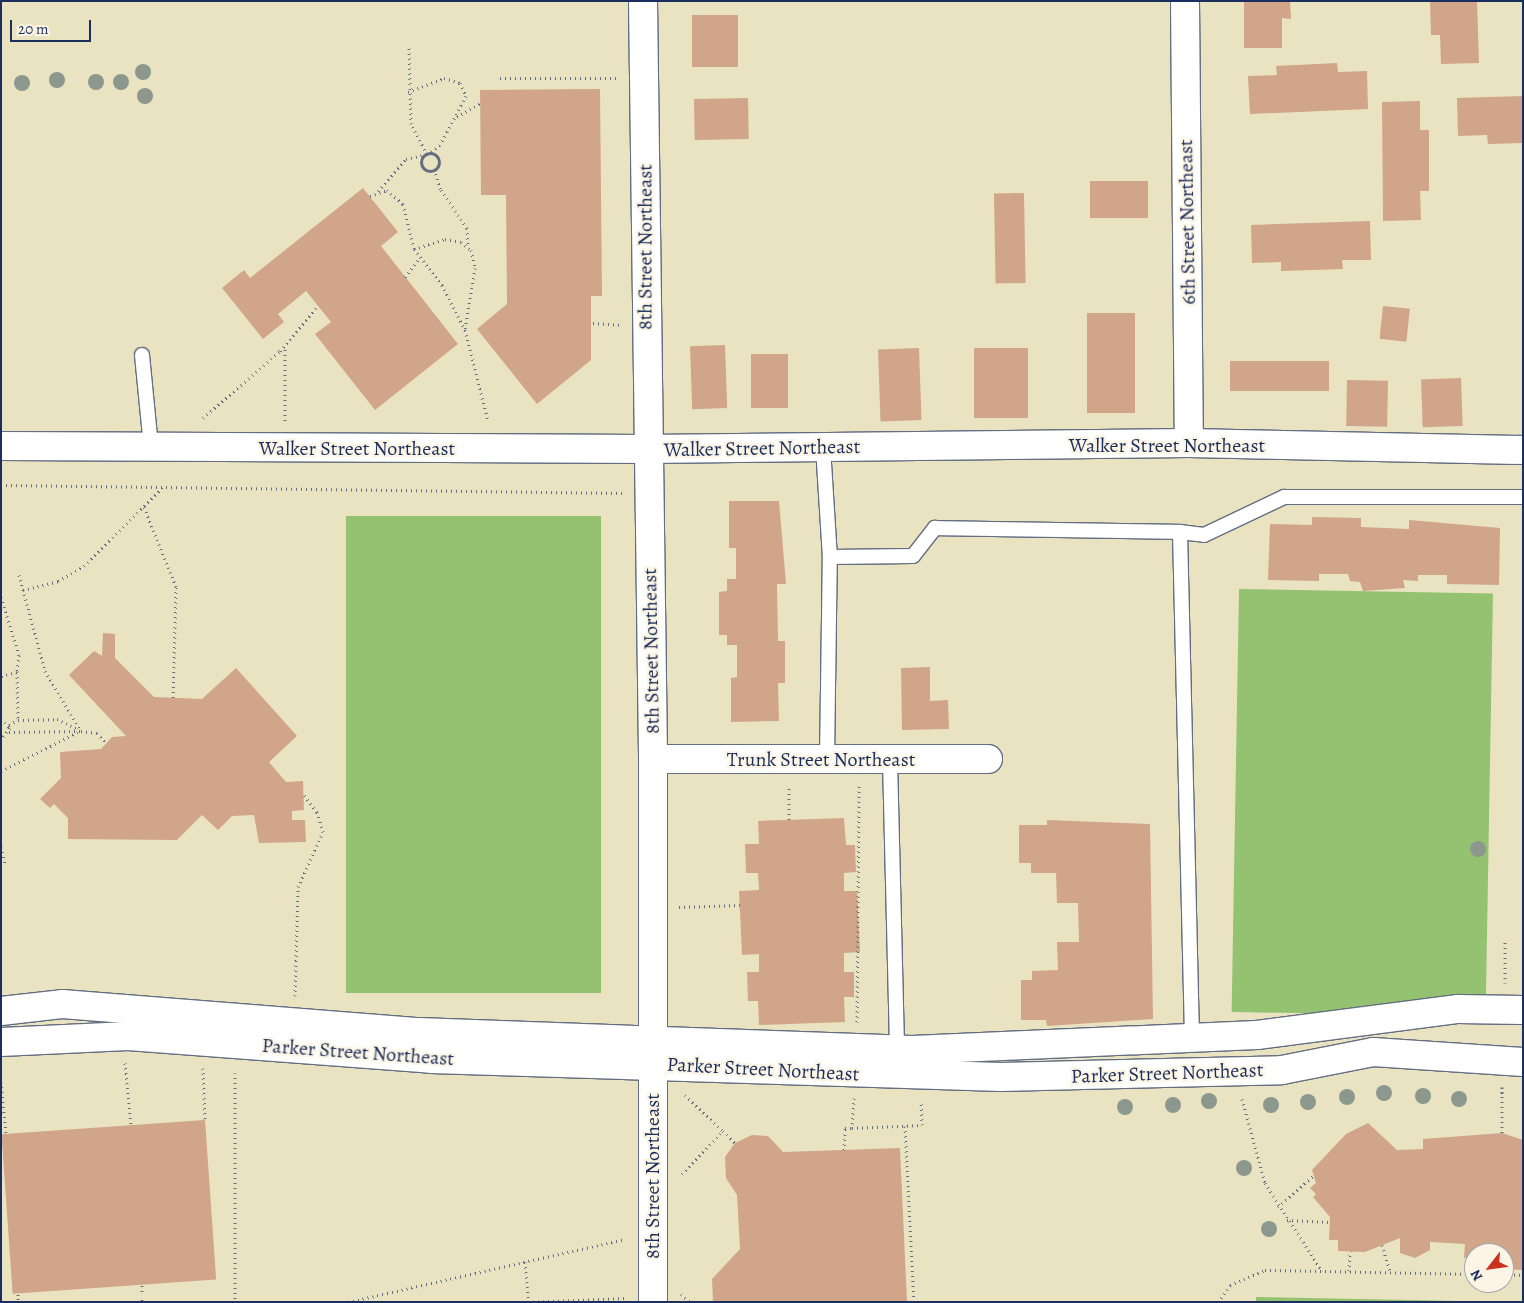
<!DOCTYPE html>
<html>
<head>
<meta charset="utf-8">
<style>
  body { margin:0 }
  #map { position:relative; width:1524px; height:1303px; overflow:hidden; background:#eae3c2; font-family:Alegreya,serif }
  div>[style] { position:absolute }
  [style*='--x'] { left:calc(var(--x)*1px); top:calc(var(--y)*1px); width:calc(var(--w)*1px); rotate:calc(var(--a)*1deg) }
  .green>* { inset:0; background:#94c271; transform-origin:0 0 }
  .building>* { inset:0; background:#d0a589; transform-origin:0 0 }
  .path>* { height:3px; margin-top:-1.5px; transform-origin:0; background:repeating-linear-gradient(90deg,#636e81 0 1px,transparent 0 5px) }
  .path>.ring { margin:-1.5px; padding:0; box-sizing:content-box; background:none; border:3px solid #636e81; border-radius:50% }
  .roads { filter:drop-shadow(1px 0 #636e81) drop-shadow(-1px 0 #636e81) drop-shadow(0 1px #636e81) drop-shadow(0 -1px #636e81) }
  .lane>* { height:14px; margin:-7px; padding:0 7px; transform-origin:7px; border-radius:7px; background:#fff }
  .street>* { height:28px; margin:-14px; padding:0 14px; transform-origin:14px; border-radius:14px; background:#fff }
  .trees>* { width:16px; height:16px; margin:-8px; border-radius:50%; background:#8c988e }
  span { translate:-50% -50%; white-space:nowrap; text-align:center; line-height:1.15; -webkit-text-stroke:4.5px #fcf5e5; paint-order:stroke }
  .street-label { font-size:20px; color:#1b2f5e }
  .frame { position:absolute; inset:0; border:2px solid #1b2f5e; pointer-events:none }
  .north { position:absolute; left:1464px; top:1243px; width:50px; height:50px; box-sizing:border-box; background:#fcf5e5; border:1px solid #a2a6af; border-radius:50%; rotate:240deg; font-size:14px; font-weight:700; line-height:20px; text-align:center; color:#1b2f5e }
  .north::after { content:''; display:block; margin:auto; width:18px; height:22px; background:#c8321e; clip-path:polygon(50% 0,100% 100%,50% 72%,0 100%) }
  .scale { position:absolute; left:10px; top:20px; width:81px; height:22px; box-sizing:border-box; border:2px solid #1b2f5e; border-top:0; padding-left:6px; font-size:15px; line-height:18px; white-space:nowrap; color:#1b2f5e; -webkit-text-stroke:4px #fcf5e5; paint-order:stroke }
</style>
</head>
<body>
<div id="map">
  <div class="green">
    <i style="left:346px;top:516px;width:255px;height:477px"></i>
    <i style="left:1239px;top:589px;width:254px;height:423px;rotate:1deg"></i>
    <i style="clip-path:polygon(1256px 1297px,1509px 1302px,1256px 1302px)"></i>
  </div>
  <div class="building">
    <i style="clip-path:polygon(1244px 1px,1290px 1px,1291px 19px,1282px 18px,1282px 48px,1244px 48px)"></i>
    <i style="clip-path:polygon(1430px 1px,1477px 1px,1479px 63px,1441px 64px,1440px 35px,1431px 35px)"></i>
    <i style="left:738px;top:15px;width:52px;height:46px;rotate:90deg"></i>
    <i style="clip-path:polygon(1337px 63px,1338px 72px,1367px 71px,1368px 109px,1250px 114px,1248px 76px,1277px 75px,1276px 66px)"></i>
    <i style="clip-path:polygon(600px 89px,602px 296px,591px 296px,591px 360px,537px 404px,477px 329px,507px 304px,506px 195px,481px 195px,480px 90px)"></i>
    <i style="clip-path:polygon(1523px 96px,1523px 143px,1488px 144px,1487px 135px,1458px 136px,1457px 98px)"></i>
    <i style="left:748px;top:98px;width:41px;height:54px;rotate:89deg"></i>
    <i style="clip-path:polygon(1420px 101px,1420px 130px,1429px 130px,1429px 191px,1420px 191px,1421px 220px,1383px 221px,1382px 102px)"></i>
    <i style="left:1090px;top:181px;width:58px;height:37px"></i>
    <i style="clip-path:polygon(363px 188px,398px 232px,381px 246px,458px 344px,375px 410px,315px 334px,331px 322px,306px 291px,278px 314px,284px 322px,263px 339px,222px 288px,244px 270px,250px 278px)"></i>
    <i style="left:1024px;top:193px;width:90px;height:30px;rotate:89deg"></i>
    <i style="clip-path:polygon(1370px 221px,1371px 260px,1342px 260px,1343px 269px,1281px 271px,1281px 262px,1252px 263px,1251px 225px)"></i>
    <i style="left:1383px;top:306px;width:27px;height:33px;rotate:6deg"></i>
    <i style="left:1087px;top:313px;width:48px;height:100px"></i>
    <i style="left:725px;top:345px;width:63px;height:35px;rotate:88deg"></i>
    <i style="left:919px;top:348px;width:72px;height:41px;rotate:88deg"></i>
    <i style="left:974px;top:348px;width:54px;height:70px"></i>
    <i style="left:751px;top:354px;width:37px;height:54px"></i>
    <i style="left:1230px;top:361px;width:99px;height:30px"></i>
    <i style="left:1461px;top:378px;width:48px;height:40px;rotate:88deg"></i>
    <i style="left:1347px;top:380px;width:41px;height:46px;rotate:1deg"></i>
    <i style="clip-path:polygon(729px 501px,779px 501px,786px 584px,777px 584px,778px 641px,785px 641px,785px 683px,778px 683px,779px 721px,731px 722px,731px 678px,737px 677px,737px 645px,727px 645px,727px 635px,719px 635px,719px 592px,727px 591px,727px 579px,736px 579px,736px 548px,729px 548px)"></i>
    <i style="clip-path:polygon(1312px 517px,1361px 518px,1361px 527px,1409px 529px,1409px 520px,1500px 528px,1499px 585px,1447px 584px,1447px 575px,1418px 575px,1418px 581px,1403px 580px,1405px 588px,1363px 591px,1360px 582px,1350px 581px,1348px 574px,1319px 574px,1319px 581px,1268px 580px,1270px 524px,1312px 525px)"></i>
    <i style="clip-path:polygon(103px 633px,115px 634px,115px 658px,154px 697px,202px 699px,236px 668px,297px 736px,269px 762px,286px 782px,303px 781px,304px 810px,292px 811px,292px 820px,305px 820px,306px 842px,259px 843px,254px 815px,232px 816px,218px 830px,202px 815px,177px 840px,68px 839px,68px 818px,54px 804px,50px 808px,40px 799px,61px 778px,60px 752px,101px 749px,112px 737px,126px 736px,69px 675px,94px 651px,102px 656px)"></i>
    <i style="clip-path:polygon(930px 667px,930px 701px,948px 700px,949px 729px,902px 730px,901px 668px)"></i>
    <i style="clip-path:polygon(844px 818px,846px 845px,855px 845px,856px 872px,844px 873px,844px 891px,857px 891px,860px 952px,844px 953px,844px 972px,854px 972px,854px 997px,844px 997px,845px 1022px,759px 1025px,758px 1001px,748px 1001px,747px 972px,759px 972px,759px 954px,742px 955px,739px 891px,759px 890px,758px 873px,746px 873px,745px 844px,759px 844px,758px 821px)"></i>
    <i style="clip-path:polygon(1047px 820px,1150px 824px,1153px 1019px,1047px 1026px,1046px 1020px,1021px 1020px,1021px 980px,1032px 980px,1032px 971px,1058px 970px,1057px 942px,1079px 942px,1078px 903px,1057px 903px,1056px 873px,1031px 873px,1031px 863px,1019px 863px,1019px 825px,1047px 825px)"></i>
    <i style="left:205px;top:1120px;width:160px;height:204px;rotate:86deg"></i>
    <i style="clip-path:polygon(1368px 1123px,1397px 1150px,1423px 1149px,1423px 1139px,1502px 1133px,1523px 1140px,1523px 1270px,1504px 1269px,1504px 1253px,1464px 1258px,1465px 1244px,1430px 1242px,1430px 1250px,1415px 1258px,1400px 1253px,1400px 1238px,1365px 1252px,1338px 1251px,1338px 1240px,1329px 1240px,1330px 1217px,1313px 1197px,1316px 1194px,1310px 1188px,1316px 1183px,1312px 1170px,1346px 1134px)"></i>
    <i style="clip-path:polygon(752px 1135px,768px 1136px,783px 1152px,900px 1148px,907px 1302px,713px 1302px,712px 1279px,740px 1249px,737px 1195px,726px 1178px,725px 1157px,735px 1143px)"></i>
  </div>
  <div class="path">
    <i style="--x:500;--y:78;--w:117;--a:0"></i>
    <i style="--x:408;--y:92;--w:39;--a:-21"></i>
    <i style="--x:444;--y:78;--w:17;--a:17"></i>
    <i style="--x:460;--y:83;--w:14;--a:65"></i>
    <i style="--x:466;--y:96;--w:55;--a:118"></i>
    <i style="--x:440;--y:145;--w:16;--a:145"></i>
    <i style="--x:457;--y:117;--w:27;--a:-31"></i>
    <i class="ring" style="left:421px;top:153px;width:15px;height:15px"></i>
    <i style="--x:434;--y:169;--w:22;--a:72"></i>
    <i style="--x:441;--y:190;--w:46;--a:55.6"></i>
    <i style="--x:467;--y:228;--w:19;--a:87"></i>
    <i style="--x:378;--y:191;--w:43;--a:-48.8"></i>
    <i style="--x:406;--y:159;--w:22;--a:-13"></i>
    <i style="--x:427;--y:154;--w:34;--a:-118"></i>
    <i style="--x:411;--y:124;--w:77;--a:-91.5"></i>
    <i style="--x:370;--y:196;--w:18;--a:-19"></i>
    <i style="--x:387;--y:190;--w:21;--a:41"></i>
    <i style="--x:403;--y:204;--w:46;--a:76.3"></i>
    <i style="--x:414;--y:249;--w:46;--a:52.1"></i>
    <i style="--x:442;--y:285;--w:51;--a:62.9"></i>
    <i style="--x:465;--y:330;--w:94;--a:75.8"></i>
    <i style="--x:414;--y:249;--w:33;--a:-18"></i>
    <i style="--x:445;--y:239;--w:16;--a:11"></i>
    <i style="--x:461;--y:242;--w:13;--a:39"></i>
    <i style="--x:471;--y:250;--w:18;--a:77"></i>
    <i style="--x:475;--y:268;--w:62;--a:99.3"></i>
    <i style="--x:405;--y:277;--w:25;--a:-53"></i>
    <i style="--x:593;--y:323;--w:26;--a:4"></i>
    <i style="--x:203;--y:418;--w:102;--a:-41"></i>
    <i style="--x:280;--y:351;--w:59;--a:-49.8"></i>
    <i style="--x:285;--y:421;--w:75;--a:-90"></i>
    <i style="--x:1;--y:485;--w:621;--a:0.74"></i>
    <i style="--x:144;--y:507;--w:86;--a:68.2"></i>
    <i style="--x:176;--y:587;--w:111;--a:91.5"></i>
    <i style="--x:19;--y:575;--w:99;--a:74.8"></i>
    <i style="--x:45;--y:671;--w:70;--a:59"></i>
    <i style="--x:23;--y:590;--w:36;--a:-14"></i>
    <i style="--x:58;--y:581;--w:30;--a:-30"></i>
    <i style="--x:84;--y:566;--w:113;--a:-45"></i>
    <i style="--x:1;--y:597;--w:61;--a:72.8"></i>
    <i style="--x:19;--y:655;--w:17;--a:97"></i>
    <i style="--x:17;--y:672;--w:16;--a:166"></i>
    <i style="--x:17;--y:672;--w:48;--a:88.8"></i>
    <i style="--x:18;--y:720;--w:39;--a:-1"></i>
    <i style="--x:57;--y:719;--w:25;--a:26"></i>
    <i style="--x:1;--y:719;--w:13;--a:45"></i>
    <i style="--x:10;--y:728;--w:14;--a:129"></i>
    <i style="--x:9;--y:725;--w:10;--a:-29"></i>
    <i style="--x:9;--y:732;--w:72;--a:-0.8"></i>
    <i style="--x:81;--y:731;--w:16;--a:7"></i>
    <i style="--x:97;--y:733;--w:13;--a:48"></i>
    <i style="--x:1;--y:771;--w:86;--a:-26.9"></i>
    <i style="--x:789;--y:820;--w:34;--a:-90"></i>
    <i style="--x:1;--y:847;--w:16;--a:76"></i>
    <i style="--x:679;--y:907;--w:61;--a:-1.9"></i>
    <i style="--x:1505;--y:942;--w:41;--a:90"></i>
    <i style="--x:295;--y:996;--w:109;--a:-88.4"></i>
    <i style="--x:298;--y:887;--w:60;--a:-65.6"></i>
    <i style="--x:323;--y:832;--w:21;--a:-107"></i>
    <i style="--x:317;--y:812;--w:21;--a:-127"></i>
    <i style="--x:857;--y:1022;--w:236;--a:-89.5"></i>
    <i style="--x:125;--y:1063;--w:62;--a:84.5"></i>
    <i style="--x:203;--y:1068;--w:52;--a:87.8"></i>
    <i style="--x:235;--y:1073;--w:229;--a:90"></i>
    <i style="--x:1;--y:1082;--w:51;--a:84.4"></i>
    <i style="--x:685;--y:1095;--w:52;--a:43.5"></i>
    <i style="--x:854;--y:1098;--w:30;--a:94"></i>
    <i style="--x:852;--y:1128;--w:70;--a:-2.5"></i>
    <i style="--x:922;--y:1125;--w:24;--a:-92"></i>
    <i style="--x:1242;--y:1099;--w:87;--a:74.7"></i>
    <i style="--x:1265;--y:1183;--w:105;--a:57.1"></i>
    <i style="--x:905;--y:1126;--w:176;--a:87.1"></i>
    <i style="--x:1502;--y:1133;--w:46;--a:-90"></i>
    <i style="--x:844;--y:1150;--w:22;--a:-87"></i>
    <i style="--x:845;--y:1128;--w:7;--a:0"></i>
    <i style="--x:682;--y:1174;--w:59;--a:-46.4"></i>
    <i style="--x:723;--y:1131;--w:17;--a:45"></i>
    <i style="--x:1278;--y:1207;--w:48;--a:-41.6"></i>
    <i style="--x:1287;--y:1220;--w:43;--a:2.7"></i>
    <i style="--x:1382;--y:1245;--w:28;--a:73"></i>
    <i style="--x:525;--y:1262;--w:37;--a:85"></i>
    <i style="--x:1349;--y:1271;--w:20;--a:-87"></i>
    <i style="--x:1504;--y:1274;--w:19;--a:3"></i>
    <i style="--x:142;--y:1285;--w:17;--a:90"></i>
    <i style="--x:18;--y:1294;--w:8;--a:90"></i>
    <i style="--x:681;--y:1294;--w:12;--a:42"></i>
    <i style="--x:348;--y:1302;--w:285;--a:-12.8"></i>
    <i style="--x:528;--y:1302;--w:98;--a:-2.3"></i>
    <i style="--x:1218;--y:1302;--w:21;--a:-55"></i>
    <i style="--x:1230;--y:1285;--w:38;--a:-23"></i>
    <i style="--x:1265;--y:1270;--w:209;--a:1.1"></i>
  </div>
  <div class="roads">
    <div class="lane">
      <i style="--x:142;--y:355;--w:92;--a:84.4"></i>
      <i style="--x:823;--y:447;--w:110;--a:86.4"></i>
      <i style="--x:830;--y:557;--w:83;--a:-0.7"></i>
      <i style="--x:913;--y:556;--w:36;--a:-52"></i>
      <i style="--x:935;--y:528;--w:245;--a:0.9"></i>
      <i style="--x:1180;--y:532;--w:507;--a:88.64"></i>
      <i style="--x:1180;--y:532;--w:24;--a:7"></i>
      <i style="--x:1204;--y:535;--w:89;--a:-25.4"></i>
      <i style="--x:1284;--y:497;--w:239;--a:0"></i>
      <i style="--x:827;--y:760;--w:203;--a:-89.2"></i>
      <i style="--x:890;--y:760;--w:290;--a:88.6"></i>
    </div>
    <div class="street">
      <i style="--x:643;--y:1;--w:758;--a:89.24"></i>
      <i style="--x:653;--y:759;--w:543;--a:90"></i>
      <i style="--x:1185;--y:1;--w:442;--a:89.5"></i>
      <i style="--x:1;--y:446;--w:646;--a:0.27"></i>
      <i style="--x:647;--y:449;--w:542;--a:-0.63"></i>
      <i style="--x:1189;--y:443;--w:334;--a:1.2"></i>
      <i style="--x:653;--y:759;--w:335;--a:0"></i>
      <i style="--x:1;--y:1011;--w:61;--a:-6.5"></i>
      <i style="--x:62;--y:1004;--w:358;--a:4.5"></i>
      <i style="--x:419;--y:1032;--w:493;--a:2.1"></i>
      <i style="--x:912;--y:1050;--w:345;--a:-2.5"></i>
      <i style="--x:1257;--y:1035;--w:203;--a:-7.4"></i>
      <i style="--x:1458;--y:1009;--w:65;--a:0.9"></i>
      <i style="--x:1;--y:1042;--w:127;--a:-2.7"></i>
      <i style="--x:128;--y:1036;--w:304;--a:4.3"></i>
      <i style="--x:431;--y:1059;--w:570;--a:1.81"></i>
      <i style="--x:1001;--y:1077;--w:281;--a:-1.4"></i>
      <i style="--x:1282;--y:1070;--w:93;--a:-11.2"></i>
      <i style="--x:1373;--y:1052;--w:150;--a:3.8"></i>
    </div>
  </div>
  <div class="trees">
    <i style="left:143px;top:72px"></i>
    <i style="left:57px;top:80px"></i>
    <i style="left:96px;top:82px"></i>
    <i style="left:121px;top:82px"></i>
    <i style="left:22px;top:83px"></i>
    <i style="left:145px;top:96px"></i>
    <i style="left:1478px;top:849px"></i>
    <i style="left:1384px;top:1093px"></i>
    <i style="left:1423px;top:1096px"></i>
    <i style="left:1347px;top:1097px"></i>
    <i style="left:1459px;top:1099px"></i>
    <i style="left:1209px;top:1101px"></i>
    <i style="left:1308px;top:1102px"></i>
    <i style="left:1173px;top:1105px"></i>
    <i style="left:1271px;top:1105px"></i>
    <i style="left:1125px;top:1107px"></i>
    <i style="left:1244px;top:1168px"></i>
    <i style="left:1269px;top:1229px"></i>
  </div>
  <div class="street-label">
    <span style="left:1187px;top:222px;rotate:-91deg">6th Street Northeast</span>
    <span style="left:645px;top:247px;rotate:-90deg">8th Street Northeast</span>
    <span style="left:1167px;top:445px">Walker Street Northeast</span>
    <span style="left:357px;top:448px">Walker Street Northeast</span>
    <span style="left:762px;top:448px;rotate:-1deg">Walker Street Northeast</span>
    <span style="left:651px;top:651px;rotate:-91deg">8th Street Northeast</span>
    <span style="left:821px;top:759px">Trunk Street Northeast</span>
    <span style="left:358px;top:1052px;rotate:4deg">Parker Street Northeast</span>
    <span style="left:763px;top:1069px;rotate:3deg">Parker Street Northeast</span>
    <span style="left:1167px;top:1073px;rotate:-2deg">Parker Street Northeast</span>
    <span style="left:652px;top:1176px;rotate:-90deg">8th Street Northeast</span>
  </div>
  <div class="frame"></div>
  <div class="north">N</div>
  <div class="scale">20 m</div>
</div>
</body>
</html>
